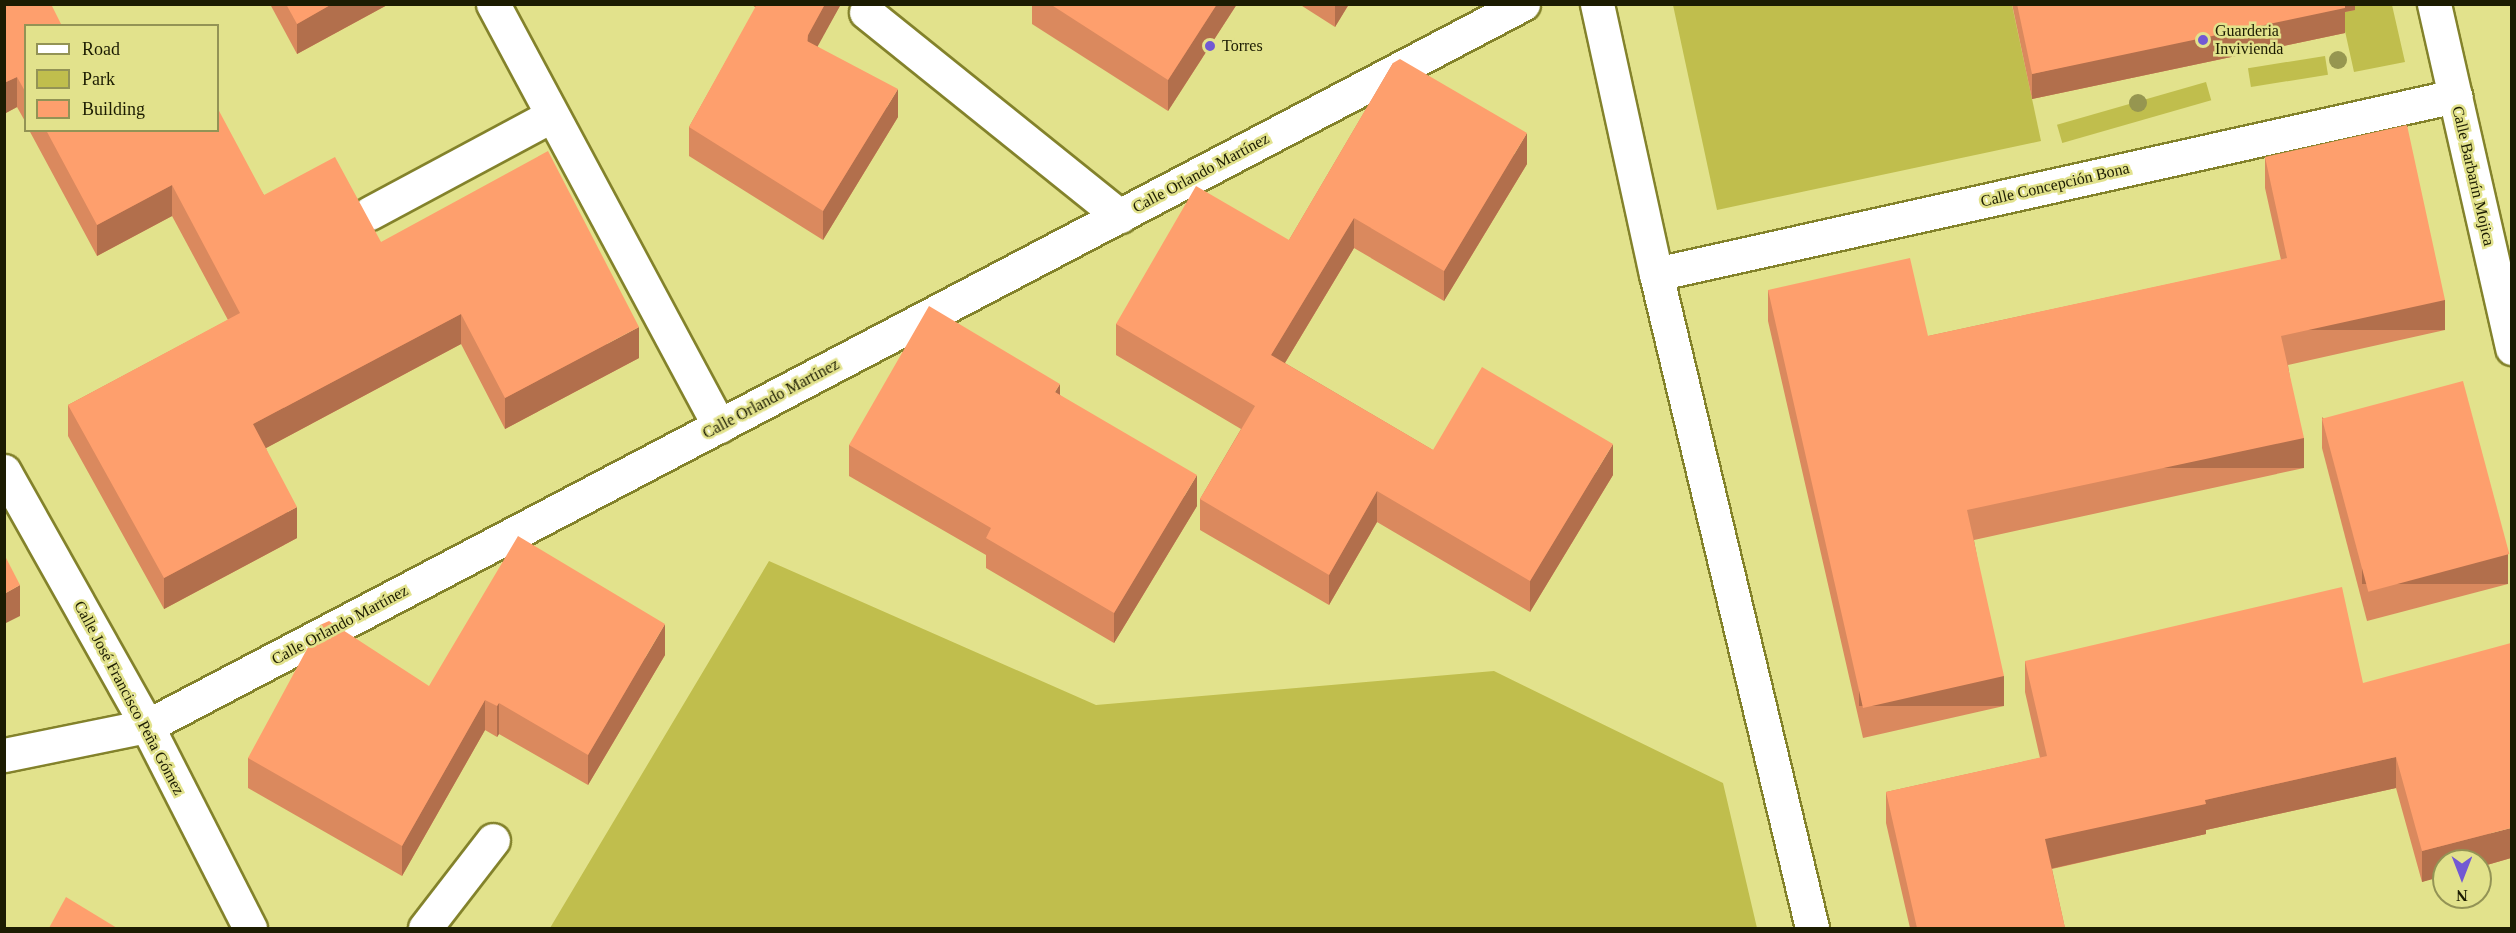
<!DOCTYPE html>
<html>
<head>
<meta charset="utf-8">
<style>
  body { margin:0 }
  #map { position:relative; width:2516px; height:933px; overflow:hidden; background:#e2e28c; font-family:Georgia,serif }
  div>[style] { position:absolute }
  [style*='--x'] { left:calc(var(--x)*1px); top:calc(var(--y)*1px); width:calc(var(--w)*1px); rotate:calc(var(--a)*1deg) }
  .green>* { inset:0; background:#c0be4d; transform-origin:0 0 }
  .roads { filter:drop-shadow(2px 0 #83822b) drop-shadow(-2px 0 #83822b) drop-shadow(0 2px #83822b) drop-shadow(0 -2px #83822b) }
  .minor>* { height:33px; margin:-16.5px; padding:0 16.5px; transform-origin:16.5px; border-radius:16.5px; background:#fff }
  .trees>* { width:18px; height:18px; margin:-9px; border-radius:50%; background:#969650 }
  .wall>* { inset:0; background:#da895e }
  .shaded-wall>* { inset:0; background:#b26f4c; transform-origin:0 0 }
  .building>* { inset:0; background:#fe9f6d; transform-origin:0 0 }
  .dots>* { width:16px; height:16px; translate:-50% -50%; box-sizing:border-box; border:3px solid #e2e28c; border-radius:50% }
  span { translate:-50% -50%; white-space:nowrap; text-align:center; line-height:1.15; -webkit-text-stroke:5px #e2e28c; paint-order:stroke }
  .poi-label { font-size:16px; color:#1c1c02 }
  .left { translate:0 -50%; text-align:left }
  .street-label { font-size:16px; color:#1c1c02 }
  .frame { position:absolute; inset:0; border:6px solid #1c1c02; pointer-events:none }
  .legend { position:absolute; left:24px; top:24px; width:195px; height:108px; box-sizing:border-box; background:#e2e28c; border:2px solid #939355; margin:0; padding:8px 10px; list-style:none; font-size:18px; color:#1c1c02 }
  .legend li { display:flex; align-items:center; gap:12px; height:30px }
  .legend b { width:30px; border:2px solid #939355 }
  .north { position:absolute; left:2432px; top:849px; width:60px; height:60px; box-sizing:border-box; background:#e2e28c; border:2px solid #939355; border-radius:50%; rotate:180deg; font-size:16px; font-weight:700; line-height:24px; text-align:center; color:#1c1c02 }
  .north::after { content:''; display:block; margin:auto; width:21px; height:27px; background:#7259d3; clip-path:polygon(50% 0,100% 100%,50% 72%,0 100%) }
</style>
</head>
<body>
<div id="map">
  <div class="green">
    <i style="clip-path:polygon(1673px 5px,2012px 5px,2041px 141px,1717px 210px)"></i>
    <i style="clip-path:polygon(2353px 5px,2392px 5px,2405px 62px,2354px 72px,2341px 13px,2354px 10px)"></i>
    <i style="left:2325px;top:56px;width:19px;height:78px;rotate:81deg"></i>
    <i style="left:2206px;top:82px;width:19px;height:155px;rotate:74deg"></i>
    <i style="clip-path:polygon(769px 561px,1096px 705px,1494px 671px,1723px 783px,1757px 928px,550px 928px)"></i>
  </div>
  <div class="roads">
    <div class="minor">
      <i style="--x:493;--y:4;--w:479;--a:61.8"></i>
      <i style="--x:1597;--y:4;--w:276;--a:77.7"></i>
      <i style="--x:1656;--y:274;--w:672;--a:76.58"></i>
      <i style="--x:2434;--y:4;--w:353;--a:77.2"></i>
      <i style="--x:866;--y:12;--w:326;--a:38.8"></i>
      <i style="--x:370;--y:213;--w:205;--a:-28.2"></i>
      <i style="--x:1656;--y:274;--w:819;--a:-12.56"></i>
      <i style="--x:4;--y:471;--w:292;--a:60.7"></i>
      <i style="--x:147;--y:726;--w:227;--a:63"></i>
      <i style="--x:4;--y:755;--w:146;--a:-11.5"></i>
      <i style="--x:147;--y:726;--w:1554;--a:-27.69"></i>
      <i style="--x:425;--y:928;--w:111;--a:-52.3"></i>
    </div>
  </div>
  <div class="trees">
    <i style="left:2338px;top:60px"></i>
    <i style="left:2138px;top:103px"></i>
  </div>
  <div class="wall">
    <i style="clip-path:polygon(4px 4px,26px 26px,26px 123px,17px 107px,4px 114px)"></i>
    <i style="clip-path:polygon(270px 4px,389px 4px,297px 54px)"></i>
    <i style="clip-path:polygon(751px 4px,841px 4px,817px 46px,898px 117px,823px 240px,689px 156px,689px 127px,756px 8px)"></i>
    <i style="clip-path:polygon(1032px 4px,1237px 4px,1168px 111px,1032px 24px)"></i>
    <i style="clip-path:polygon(1299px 4px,1349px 4px,1335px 27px)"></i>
    <i style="clip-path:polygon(2012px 4px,2355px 4px,2355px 10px,2345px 12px,2345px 33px,2032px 99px)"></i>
    <i style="clip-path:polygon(1393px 63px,1527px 164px,1444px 301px,1354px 248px,1285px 363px,1433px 450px,1613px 475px,1530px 612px,1377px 522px,1329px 605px,1200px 530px,1200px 499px,1241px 429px,1116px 355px,1116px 324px,1289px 240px)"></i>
    <i style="clip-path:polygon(29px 130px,218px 130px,264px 195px,381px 242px,639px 358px,505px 429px,461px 344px,266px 448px,297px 538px,164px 609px,68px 436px,68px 405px,228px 320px,172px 216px,97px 256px)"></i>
    <i style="clip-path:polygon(2265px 157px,2445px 330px,2288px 365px,2304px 468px,1974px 540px,2004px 706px,1863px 738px,1768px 321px,1768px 290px,1928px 336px,2281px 260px,2265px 188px)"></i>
    <i style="clip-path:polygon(1060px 395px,1197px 506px,1114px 643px,986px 568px,986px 555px,849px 476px,849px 445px)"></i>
    <i style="clip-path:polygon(2322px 417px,2508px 584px,2367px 621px,2322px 448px)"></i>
    <i style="clip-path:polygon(665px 655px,588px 785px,499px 734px,497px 737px,485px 730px,402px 876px,248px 788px,248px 758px,429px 686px)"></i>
    <i style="clip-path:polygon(2025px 661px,2363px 683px,2511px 858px,2480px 867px,2480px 861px,2422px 882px,2396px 788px,2206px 830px,2206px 834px,2052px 869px,2065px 928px,1910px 928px,1886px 823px,1886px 792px,2040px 758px,2025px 692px)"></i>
  </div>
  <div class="shaded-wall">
    <i style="clip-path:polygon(332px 4px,389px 4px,297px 54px,297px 24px)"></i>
    <i style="clip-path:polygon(825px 4px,841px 4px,808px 64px,808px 35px)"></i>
    <i style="clip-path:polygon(1217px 4px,1237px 4px,1168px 111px,1168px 80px)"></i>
    <i style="clip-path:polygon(1335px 4px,1349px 4px,1335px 27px)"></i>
    <i style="clip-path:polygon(2341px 4px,2355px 4px,2355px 10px,2345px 12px,2345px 33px,2032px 99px,2032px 74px)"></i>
    <i style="clip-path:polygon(17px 77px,17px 107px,4px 114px,4px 83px)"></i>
    <i style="clip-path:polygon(898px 89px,898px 117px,823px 240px,823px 211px)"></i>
    <i style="clip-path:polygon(1527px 133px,1527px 164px,1444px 301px,1444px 271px)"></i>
    <i style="clip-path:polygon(172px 185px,172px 216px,97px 256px,97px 225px)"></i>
    <i style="clip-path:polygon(1354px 218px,1354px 248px,1271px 386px,1271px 355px)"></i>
    <i style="left:2445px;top:300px;width:30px;height:168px;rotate:90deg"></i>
    <i style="clip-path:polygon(461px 314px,461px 344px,253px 455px,253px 424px)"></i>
    <i style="clip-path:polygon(639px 327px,639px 358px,505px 429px,505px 398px)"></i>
    <i style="clip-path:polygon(1060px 384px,1060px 414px,1055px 392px)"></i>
    <i style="left:2304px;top:438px;width:30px;height:345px;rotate:90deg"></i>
    <i style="clip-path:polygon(1613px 444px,1613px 475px,1530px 612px,1530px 581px)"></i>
    <i style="clip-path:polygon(1197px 475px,1197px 506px,1114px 643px,1114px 613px)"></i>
    <i style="clip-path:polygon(1377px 491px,1377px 522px,1329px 605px,1329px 575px)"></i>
    <i style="clip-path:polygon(297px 507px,297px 538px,164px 609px,164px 578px)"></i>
    <i style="left:2508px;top:554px;width:30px;height:146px;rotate:90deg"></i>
    <i style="clip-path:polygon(20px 585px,20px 616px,4px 624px,4px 594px)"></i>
    <i style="clip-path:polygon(665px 624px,665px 655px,588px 785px,588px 755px)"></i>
    <i style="left:2004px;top:676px;width:30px;height:145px;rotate:90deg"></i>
    <i style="clip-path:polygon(485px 700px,485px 730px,402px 876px,402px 846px)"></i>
    <i style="clip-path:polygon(499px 703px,499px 734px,497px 737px,497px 706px)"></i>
    <i style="clip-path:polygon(2396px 757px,2396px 788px,2206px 830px,2206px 834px,2045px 870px,2045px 839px,2205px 800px)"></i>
    <i style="clip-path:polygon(2511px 828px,2511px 858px,2480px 867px,2480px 861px,2444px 861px,2444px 876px,2422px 882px,2422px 851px)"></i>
  </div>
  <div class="building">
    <i style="clip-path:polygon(4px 4px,51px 4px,62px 26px,26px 26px,26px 93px,17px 77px,4px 83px)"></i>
    <i style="clip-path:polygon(286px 4px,332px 4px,297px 24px)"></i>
    <i style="clip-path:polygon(757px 4px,825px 4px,808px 35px,807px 41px,898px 89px,823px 211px,689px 127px)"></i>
    <i style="clip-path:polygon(1050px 4px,1217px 4px,1168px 80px)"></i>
    <i style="clip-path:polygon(2017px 4px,2345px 4px,2345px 8px,2032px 74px)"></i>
    <i style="clip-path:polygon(1400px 59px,1527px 133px,1444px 271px,1354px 218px,1271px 355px,1433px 450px,1482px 367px,1613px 444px,1530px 581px,1377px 491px,1329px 575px,1200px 499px,1255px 406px,1116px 324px,1196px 186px,1289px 240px,1393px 63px)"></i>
    <i style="clip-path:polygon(218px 109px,264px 195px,335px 157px,381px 242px,548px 151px,639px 327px,505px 398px,461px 314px,253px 424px,297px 507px,164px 578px,68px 405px,240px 313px,172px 185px,97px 225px,46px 130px,218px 130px)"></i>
    <i style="clip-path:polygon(2407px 125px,2445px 300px,2281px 336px,2304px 438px,1967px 510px,2004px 676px,1863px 708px,1768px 290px,1910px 258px,1928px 336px,2287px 258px,2265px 157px)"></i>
    <i style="clip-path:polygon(929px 306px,1060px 384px,1055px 392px,1197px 475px,1114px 613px,986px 538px,991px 528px,849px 445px)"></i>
    <i style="left:2463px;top:381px;width:179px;height:146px;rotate:75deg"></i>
    <i style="clip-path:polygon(518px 536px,665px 624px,588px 755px,499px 703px,497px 706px,485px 700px,402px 846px,248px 758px,320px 625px,329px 621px,429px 686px)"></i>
    <i style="clip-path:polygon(4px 554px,20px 585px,4px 594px)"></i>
    <i style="clip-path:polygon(2342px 587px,2363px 683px,2511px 643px,2511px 828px,2422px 851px,2396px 757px,2205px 800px,2206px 804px,2045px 839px,2065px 928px,1917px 928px,1886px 792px,2047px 756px,2025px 661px)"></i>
    <i style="clip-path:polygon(66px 897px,117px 928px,49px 928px)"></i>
  </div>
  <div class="dots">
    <i style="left:2203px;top:40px;background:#7259d3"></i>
    <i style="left:1210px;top:46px;background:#7259d3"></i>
  </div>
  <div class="poi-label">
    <span class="left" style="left:2215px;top:40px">Guarderia<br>Invivienda</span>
    <span class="left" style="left:1222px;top:46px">Torres</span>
  </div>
  <div class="street-label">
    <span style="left:1201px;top:173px;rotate:-28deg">Calle Orlando Martínez</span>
    <span style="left:2473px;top:176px;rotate:77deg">Calle Barbarín Mojica</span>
    <span style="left:2055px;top:185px;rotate:-13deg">Calle Concepción Bona</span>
    <span style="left:771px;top:399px;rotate:-28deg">Calle Orlando Martínez</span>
    <span style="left:340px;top:625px;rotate:-28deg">Calle Orlando Martínez</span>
    <span style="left:129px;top:698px;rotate:62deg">Calle José Francisco Peña Gómez</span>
  </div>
  <div class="frame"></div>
  <ul class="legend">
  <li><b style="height:8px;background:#fff"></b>Road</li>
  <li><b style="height:16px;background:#c0be4d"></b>Park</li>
  <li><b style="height:16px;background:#fe9f6d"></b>Building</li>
  </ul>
  <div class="north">N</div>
</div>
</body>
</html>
